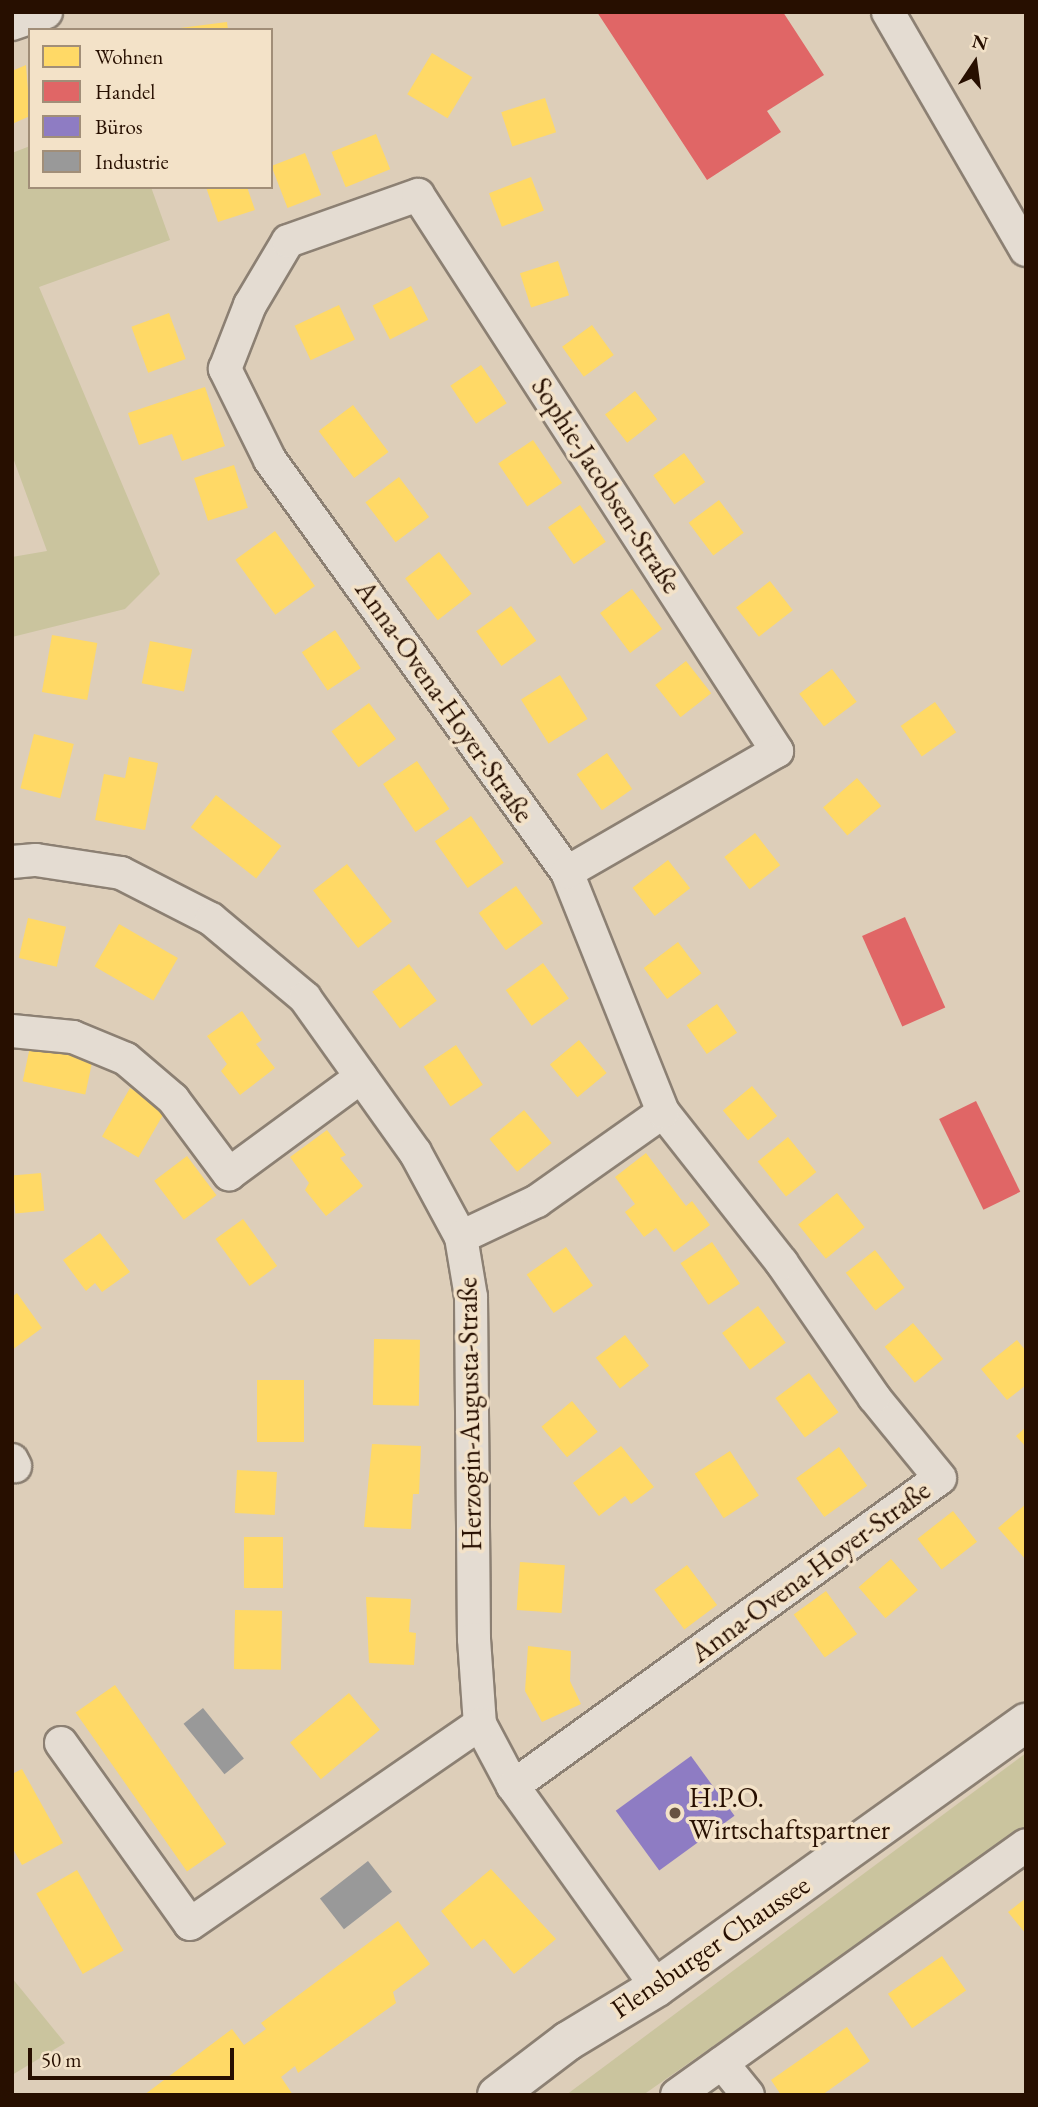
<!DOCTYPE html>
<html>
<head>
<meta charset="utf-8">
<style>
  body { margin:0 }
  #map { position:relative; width:1038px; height:2107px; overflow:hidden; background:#ddceb9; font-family:"EB Garamond",serif }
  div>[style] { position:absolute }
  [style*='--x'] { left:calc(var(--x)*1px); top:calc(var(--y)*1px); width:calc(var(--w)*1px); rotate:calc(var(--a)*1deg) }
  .green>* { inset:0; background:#cac49e }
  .homes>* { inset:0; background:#ffd966; transform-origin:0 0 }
  .shops>* { inset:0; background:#e06666; transform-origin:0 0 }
  .offices>* { inset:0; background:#8e7cc3; transform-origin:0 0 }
  .industry>* { inset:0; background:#999; transform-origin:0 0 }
  .roads { filter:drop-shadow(2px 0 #8c8073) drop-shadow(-2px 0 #8c8073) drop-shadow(0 2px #8c8073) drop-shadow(0 -2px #8c8073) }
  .street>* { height:32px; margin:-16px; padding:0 16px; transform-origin:16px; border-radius:16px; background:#e4dcd2 }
  .secondary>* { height:38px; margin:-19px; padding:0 19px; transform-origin:19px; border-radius:19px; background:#e4dcd2 }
  .dots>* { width:19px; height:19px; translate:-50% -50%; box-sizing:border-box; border:4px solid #f3e2c8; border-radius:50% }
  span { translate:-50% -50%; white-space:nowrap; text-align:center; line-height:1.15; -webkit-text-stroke:7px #f3e2c8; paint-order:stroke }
  .street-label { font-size:28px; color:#270f00 }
  .poi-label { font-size:28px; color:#270f00 }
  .left { translate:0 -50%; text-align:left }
  .frame { position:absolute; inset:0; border:14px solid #270f00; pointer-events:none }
  .legend { position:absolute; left:28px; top:28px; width:245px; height:161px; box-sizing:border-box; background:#f3e2c8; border:2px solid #a18e78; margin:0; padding:9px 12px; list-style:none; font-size:21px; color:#270f00 }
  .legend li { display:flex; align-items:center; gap:14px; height:35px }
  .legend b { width:35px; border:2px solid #a18e78 }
  .north { position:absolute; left:940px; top:28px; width:70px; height:70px; -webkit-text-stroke:5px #f3e2c8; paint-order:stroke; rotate:13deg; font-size:19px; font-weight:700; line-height:28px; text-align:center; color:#270f00 }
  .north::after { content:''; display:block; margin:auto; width:24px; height:32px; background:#270f00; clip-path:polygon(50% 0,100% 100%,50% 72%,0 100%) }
  .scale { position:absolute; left:28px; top:2048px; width:206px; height:32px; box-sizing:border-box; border:4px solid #270f00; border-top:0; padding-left:9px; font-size:21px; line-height:24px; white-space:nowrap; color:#270f00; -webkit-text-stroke:5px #f3e2c8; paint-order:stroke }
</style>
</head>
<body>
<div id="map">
  <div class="green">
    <i style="clip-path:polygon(30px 146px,30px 187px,151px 187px,170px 240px,39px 287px,160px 574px,125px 609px,12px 637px,12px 557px,47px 551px,12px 455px,12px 153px)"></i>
    <i style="clip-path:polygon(1026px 1753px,1026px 1828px,643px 2095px,566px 2095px)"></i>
    <i style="clip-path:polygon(12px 1978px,65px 2043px,12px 2075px)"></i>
  </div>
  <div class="homes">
    <i style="clip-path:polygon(227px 22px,228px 30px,180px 30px,180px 28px)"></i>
    <i style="left:432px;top:53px;width:47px;height:48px;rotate:31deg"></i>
    <i style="clip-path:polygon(26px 65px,30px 116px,12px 124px,12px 71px)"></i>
    <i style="left:545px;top:98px;width:36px;height:46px;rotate:72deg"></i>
    <i style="left:376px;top:134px;width:38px;height:48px;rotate:68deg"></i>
    <i style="left:305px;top:153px;width:45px;height:36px;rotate:69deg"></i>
    <i style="left:531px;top:177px;width:36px;height:45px;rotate:69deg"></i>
    <i style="clip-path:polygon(206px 187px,247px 187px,255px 210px,218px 222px)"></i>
    <i style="left:558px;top:261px;width:36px;height:40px;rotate:72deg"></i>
    <i style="left:411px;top:286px;width:38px;height:43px;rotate:63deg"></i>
    <i style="left:339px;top:305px;width:38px;height:49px;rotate:65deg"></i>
    <i style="left:169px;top:313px;width:49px;height:40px;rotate:70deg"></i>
    <i style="left:592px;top:325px;width:37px;height:37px;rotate:54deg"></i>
    <i style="left:481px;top:365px;width:46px;height:37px;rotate:56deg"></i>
    <i style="clip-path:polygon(205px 387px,225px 446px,182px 461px,172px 434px,139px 445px,128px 413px)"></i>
    <i style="left:635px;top:391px;width:36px;height:38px;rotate:52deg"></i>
    <i style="left:353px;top:405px;width:59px;height:43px;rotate:53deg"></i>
    <i style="left:533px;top:440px;width:52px;height:42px;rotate:56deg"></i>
    <i style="left:684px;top:453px;width:36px;height:38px;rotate:54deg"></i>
    <i style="left:234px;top:465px;width:45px;height:42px;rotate:72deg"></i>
    <i style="left:399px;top:477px;width:50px;height:42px;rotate:53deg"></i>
    <i style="left:719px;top:500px;width:41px;height:38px;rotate:53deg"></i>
    <i style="left:580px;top:505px;width:45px;height:39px;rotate:55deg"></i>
    <i style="left:275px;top:531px;width:68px;height:49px;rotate:54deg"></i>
    <i style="left:439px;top:552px;width:53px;height:43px;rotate:52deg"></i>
    <i style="left:770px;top:581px;width:37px;height:43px;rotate:52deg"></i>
    <i style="left:632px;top:589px;width:50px;height:40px;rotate:53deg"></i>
    <i style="left:511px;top:606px;width:43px;height:43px;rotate:54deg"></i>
    <i style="left:335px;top:630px;width:46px;height:40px;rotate:56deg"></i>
    <i style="left:52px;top:635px;width:46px;height:58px;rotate:10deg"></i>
    <i style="left:150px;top:641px;width:43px;height:43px;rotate:11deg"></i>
    <i style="left:686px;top:661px;width:41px;height:39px;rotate:52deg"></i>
    <i style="left:832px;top:669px;width:41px;height:41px;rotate:53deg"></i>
    <i style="left:560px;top:675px;width:52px;height:46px;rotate:58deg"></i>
    <i style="left:935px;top:702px;width:37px;height:42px;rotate:55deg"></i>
    <i style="left:369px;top:703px;width:45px;height:47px;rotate:53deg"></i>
    <i style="left:34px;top:734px;width:41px;height:56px;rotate:14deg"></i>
    <i style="left:607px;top:753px;width:44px;height:37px;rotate:55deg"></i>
    <i style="clip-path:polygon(129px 757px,158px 763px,145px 830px,95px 820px,104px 774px,125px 778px)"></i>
    <i style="left:417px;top:761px;width:58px;height:41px;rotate:56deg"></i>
    <i style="left:857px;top:778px;width:37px;height:45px;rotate:49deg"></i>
    <i style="left:216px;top:795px;width:83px;height:41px;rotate:38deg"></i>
    <i style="left:471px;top:816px;width:57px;height:44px;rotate:55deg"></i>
    <i style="left:755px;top:833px;width:41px;height:39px;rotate:52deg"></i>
    <i style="left:668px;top:860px;width:36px;height:45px;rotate:52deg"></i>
    <i style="left:347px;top:864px;width:73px;height:43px;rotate:52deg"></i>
    <i style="left:516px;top:886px;width:46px;height:46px;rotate:54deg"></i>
    <i style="left:28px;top:918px;width:39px;height:41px;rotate:13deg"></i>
    <i style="left:119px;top:924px;width:68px;height:49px;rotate:30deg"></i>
    <i style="left:678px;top:942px;width:39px;height:43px;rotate:53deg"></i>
    <i style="left:543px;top:963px;width:44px;height:46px;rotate:54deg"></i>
    <i style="left:409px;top:964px;width:46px;height:46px;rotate:53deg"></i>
    <i style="left:717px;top:1004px;width:35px;height:37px;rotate:55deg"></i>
    <i style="clip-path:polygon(242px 1011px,262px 1040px,256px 1044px,275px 1068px,240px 1095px,221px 1071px,227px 1064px,207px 1036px)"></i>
    <i style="left:579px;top:1040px;width:43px;height:38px;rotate:50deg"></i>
    <i style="left:31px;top:1042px;width:64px;height:40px;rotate:12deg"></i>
    <i style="left:456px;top:1045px;width:48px;height:39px;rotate:56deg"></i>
    <i style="left:752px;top:1086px;width:39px;height:38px;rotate:50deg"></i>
    <i style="left:130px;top:1088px;width:42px;height:56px;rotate:30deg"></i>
    <i style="left:524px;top:1110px;width:43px;height:45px;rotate:50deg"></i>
    <i style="clip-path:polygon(327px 1130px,346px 1155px,340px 1158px,363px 1186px,326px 1216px,305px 1190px,309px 1183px,290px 1157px)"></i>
    <i style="left:788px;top:1137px;width:45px;height:39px;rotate:51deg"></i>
    <i style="clip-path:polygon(646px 1153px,686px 1206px,692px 1201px,710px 1225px,674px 1252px,656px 1228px,644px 1237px,625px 1212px,635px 1204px,615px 1177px)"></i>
    <i style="left:187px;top:1156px;width:49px;height:41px;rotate:53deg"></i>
    <i style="left:41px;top:1173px;width:38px;height:29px;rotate:85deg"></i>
    <i style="left:837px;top:1193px;width:44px;height:50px;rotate:51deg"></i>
    <i style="left:243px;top:1219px;width:58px;height:34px;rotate:54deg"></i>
    <i style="clip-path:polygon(100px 1233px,130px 1272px,102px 1292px,95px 1283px,86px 1291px,63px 1260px)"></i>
    <i style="left:712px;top:1242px;width:50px;height:38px;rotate:56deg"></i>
    <i style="left:566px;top:1247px;width:47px;height:48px;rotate:55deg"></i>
    <i style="left:875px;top:1250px;width:48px;height:37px;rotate:52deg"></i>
    <i style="clip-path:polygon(17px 1293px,42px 1328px,12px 1350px,12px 1297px)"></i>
    <i style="left:758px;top:1306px;width:46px;height:45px;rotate:53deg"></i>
    <i style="left:913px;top:1323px;width:47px;height:37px;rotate:50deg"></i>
    <i style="left:625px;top:1335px;width:39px;height:37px;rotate:52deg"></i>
    <i style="left:374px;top:1339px;width:46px;height:66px;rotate:1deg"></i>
    <i style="clip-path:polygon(1017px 1340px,1026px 1351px,1026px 1385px,1007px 1400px,981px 1369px)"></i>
    <i style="left:809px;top:1373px;width:49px;height:42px;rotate:53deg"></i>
    <i style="left:257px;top:1380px;width:47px;height:62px"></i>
    <i style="left:572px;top:1401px;width:40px;height:40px;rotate:50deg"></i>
    <i style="clip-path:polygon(1026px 1427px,1026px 1447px,1016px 1436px)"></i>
    <i style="clip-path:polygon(372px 1444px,421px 1446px,419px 1494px,413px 1494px,411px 1529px,364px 1527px)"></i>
    <i style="clip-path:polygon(621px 1446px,654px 1487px,631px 1504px,625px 1496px,599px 1516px,573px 1483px)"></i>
    <i style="left:839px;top:1447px;width:48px;height:53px;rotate:54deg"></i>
    <i style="left:730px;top:1451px;width:53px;height:42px;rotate:57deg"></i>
    <i style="left:237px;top:1470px;width:40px;height:43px;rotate:3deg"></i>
    <i style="clip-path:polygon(1026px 1504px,1026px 1560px,998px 1528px)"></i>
    <i style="left:953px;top:1511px;width:39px;height:45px;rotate:52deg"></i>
    <i style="left:244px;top:1537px;width:39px;height:51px"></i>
    <i style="left:891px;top:1559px;width:41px;height:43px;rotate:49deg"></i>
    <i style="left:520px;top:1562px;width:45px;height:48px;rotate:4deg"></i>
    <i style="left:687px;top:1565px;width:50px;height:41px;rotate:53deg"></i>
    <i style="left:826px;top:1591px;width:53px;height:40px;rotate:54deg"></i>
    <i style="clip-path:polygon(366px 1597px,411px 1599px,409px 1632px,416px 1633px,414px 1665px,369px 1663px)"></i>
    <i style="left:235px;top:1610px;width:47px;height:59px;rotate:1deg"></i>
    <i style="clip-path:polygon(528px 1646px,571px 1651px,570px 1681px,581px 1704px,542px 1722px,525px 1691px)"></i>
    <i style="left:115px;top:1685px;width:194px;height:48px;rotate:55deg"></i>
    <i style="left:349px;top:1693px;width:48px;height:77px;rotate:50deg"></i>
    <i style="clip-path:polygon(22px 1769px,63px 1843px,22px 1865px,12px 1847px,12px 1774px)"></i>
    <i style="clip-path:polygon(491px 1869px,556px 1939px,514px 1974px,484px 1939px,472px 1949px,441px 1911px)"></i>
    <i style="left:77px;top:1870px;width:93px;height:47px;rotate:60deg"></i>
    <i style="clip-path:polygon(1026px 1898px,1026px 1934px,1008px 1912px)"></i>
    <i style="clip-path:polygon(398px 1921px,430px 1964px,393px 1992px,396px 2003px,298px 2073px,295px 2066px,281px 2077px,293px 2095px,144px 2095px,232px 2029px,244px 2045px,266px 2029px,261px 2023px)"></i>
    <i style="left:942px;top:1956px;width:42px;height:66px;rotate:55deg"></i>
    <i style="clip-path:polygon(847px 2027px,870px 2061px,822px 2095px,781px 2095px,771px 2080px)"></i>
  </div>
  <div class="shops">
    <i style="clip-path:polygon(597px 12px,783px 12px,824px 75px,767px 111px,781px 132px,707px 180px)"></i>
    <i style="left:905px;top:917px;width:99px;height:47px;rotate:66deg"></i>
    <i style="left:976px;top:1101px;width:101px;height:41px;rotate:64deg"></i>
  </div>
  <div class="offices">
    <i style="left:691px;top:1756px;width:74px;height:93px;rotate:54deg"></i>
  </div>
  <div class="industry">
    <i style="left:203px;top:1708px;width:65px;height:25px;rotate:51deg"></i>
    <i style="left:368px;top:1861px;width:39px;height:61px;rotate:52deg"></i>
  </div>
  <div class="roads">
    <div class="street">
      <i style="--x:888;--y:12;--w:275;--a:59.9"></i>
      <i style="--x:12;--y:24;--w:36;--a:-19"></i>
      <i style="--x:12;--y:862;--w:24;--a:-5"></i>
      <i style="--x:36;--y:860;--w:86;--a:8.7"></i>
      <i style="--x:121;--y:873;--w:101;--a:27.1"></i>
      <i style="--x:211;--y:919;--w:123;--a:40"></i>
      <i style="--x:305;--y:998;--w:189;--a:54.5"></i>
      <i style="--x:415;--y:1152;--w:97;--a:61.6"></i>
      <i style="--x:461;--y:1237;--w:61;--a:80.5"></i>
      <i style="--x:471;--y:1297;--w:342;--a:89.5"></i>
      <i style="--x:474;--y:1639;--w:85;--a:86"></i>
      <i style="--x:480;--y:1724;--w:70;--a:62"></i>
      <i style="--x:513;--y:1786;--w:247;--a:54.4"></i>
      <i style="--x:12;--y:1031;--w:61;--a:5.6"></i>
      <i style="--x:73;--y:1037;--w:57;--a:22.5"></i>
      <i style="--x:126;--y:1059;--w:62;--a:40.4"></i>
      <i style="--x:173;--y:1099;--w:94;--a:53.3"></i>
      <i style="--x:229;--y:1174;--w:164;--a:-36.3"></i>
      <i style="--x:461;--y:1237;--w:84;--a:-25.3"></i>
      <i style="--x:537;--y:1201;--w:154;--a:-35.2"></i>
      <i style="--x:12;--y:1460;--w:7;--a:63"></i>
      <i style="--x:61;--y:1743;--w:222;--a:54.5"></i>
      <i style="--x:190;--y:1924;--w:352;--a:-34.6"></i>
      <i style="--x:513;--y:1786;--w:526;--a:-35.8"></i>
      <i style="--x:940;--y:1478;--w:104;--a:-129.2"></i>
      <i style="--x:874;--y:1397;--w:163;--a:-124.5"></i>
      <i style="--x:782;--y:1263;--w:192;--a:-128.2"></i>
      <i style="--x:663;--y:1112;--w:258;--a:-111.8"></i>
      <i style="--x:567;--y:872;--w:508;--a:-125.79"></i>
      <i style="--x:270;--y:460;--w:102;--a:-116.3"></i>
      <i style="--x:225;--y:369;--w:69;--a:-68.7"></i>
      <i style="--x:250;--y:305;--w:74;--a:-59.3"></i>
      <i style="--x:288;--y:241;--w:138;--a:-19.5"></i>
      <i style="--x:418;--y:195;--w:662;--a:57.15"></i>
      <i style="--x:777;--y:751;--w:242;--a:150"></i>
      <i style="--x:722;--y:2063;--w:41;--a:50.9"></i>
      <i style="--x:677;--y:2095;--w:429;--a:-35.6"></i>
    </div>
    <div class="secondary">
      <i style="--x:497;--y:2095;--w:89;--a:-37.3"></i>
      <i style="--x:568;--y:2041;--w:104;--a:-31.2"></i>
      <i style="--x:657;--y:1987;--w:454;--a:-35.6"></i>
    </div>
  </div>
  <div class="dots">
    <i style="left:675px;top:1813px;background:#675241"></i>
  </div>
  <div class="street-label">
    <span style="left:607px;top:485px;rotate:57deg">Sophie-Jacobsen-Straße</span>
    <span style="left:445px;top:701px;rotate:55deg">Anna-Ovena-Hoyer-Straße</span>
    <span style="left:469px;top:1414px;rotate:-91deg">Herzogin-Augusta-Straße</span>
    <span style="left:810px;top:1571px;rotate:-36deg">Anna-Ovena-Hoyer-Straße</span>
    <span style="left:710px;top:1946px;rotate:-34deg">Flensburger Chaussee</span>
  </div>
  <div class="poi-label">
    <span class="left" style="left:689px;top:1813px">H.P.O.<br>Wirtschaftspartner</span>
  </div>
  <div class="frame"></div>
  <ul class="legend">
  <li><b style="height:19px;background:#ffd966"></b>Wohnen</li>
  <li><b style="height:19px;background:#e06666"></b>Handel</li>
  <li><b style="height:19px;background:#8e7cc3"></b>Büros</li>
  <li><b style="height:19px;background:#999"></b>Industrie</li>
  </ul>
  <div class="north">N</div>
  <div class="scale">50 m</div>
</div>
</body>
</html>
